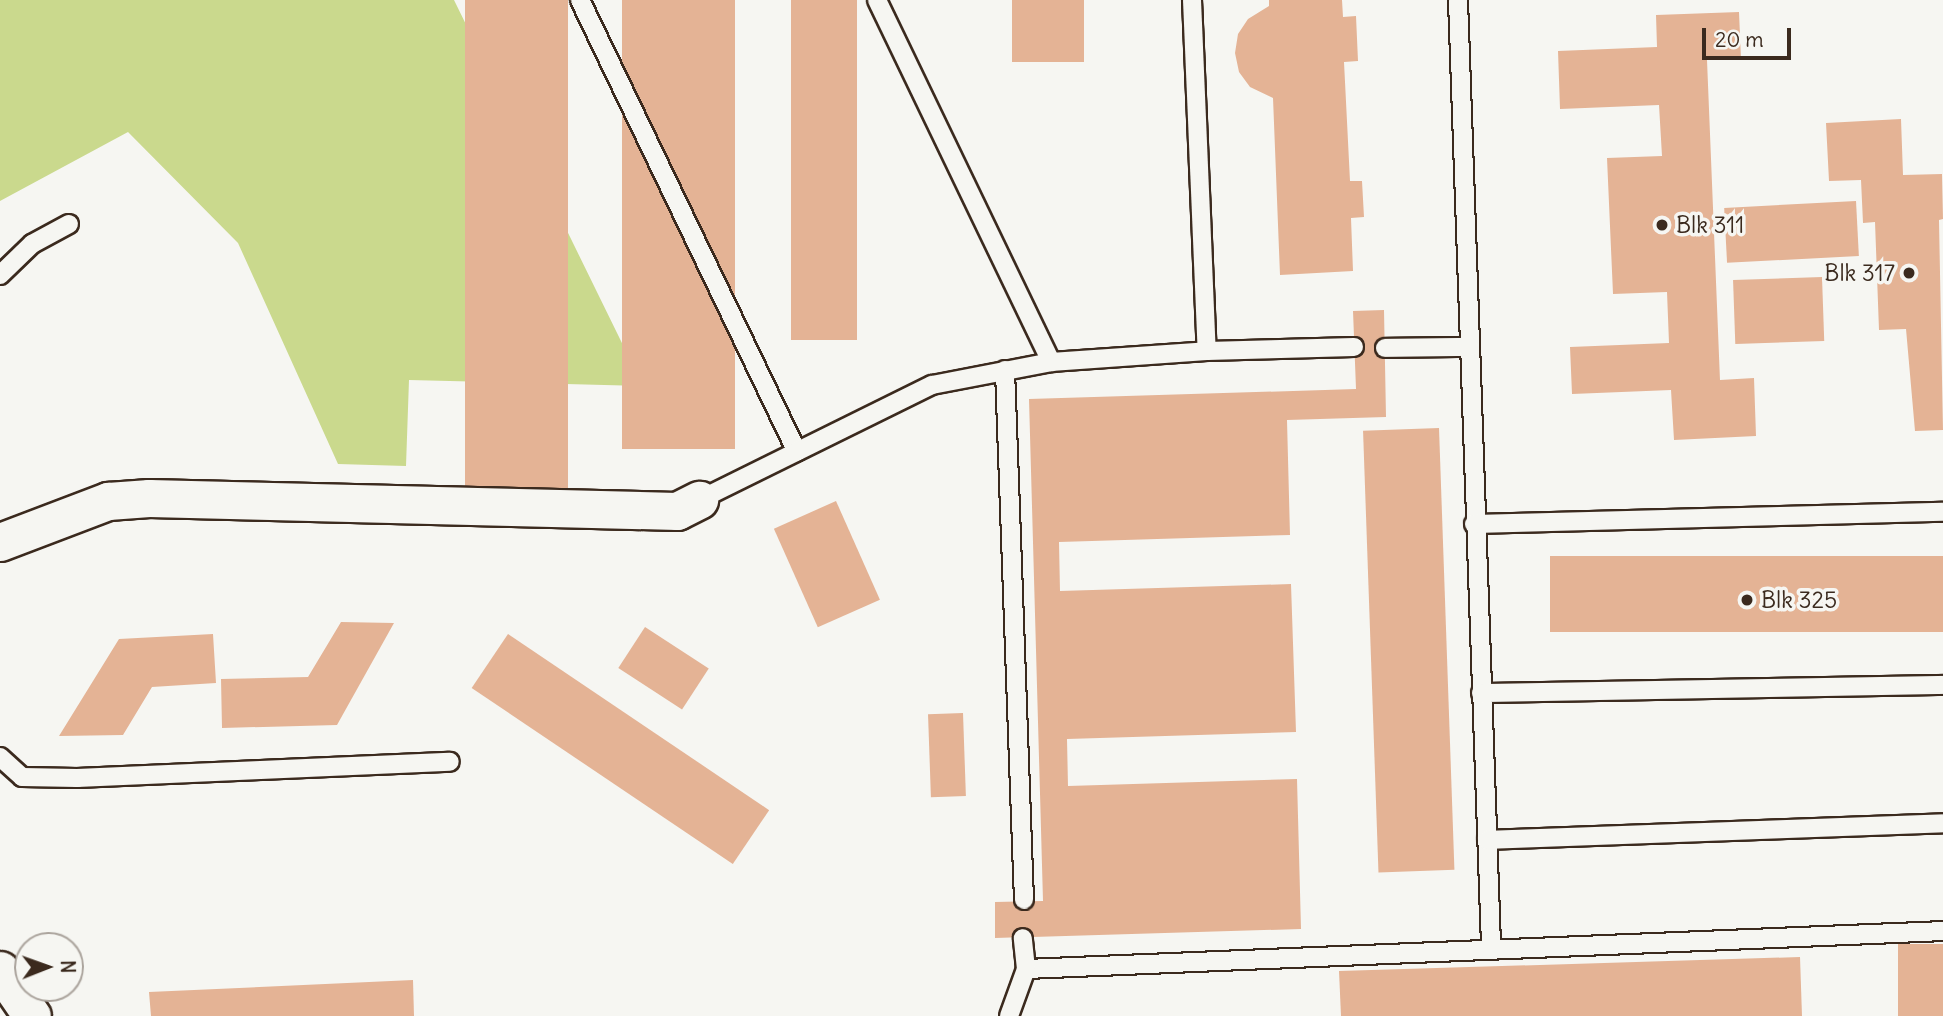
<!DOCTYPE html>
<html>
<head>
<meta charset="utf-8">
<style>
  body { margin:0 }
  #map { position:relative; width:1943px; height:1016px; overflow:hidden; background:#f6f6f2; font-family:Delius,sans-serif }
  div>[style] { position:absolute }
  [style*='--x'] { left:calc(var(--x)*1px); top:calc(var(--y)*1px); width:calc(var(--w)*1px); rotate:calc(var(--a)*1deg) }
  .green>* { inset:0; background:#cad98d }
  .building>* { inset:0; background:#e4b395; transform-origin:0 0 }
  .roads { filter:drop-shadow(2px 0 #3b2a1e) drop-shadow(-2px 0 #3b2a1e) drop-shadow(0 2px #3b2a1e) drop-shadow(0 -2px #3b2a1e) }
  .service>* { height:18px; margin:-9px; padding:0 9px; transform-origin:9px; border-radius:9px; background:#f6f6f2 }
  .minor>* { height:37px; margin:-18.5px; padding:0 18.5px; transform-origin:18.5px; border-radius:18.5px; background:#f6f6f2 }
  .dots>* { width:19px; height:19px; translate:-50% -50%; box-sizing:border-box; border:4px solid #f6f6f2; border-radius:50% }
  span { translate:-50% -50%; white-space:nowrap; text-align:center; line-height:1.15; -webkit-text-stroke:7px #f6f6f2; paint-order:stroke }
  .poi-label { font-size:23px; color:#3b2a1e }
  .left { translate:0 -50%; text-align:left }
  .right { translate:-100% -50%; text-align:right }
  .north { position:absolute; left:14px; top:932px; width:70px; height:70px; box-sizing:border-box; background:#f6f6f2; border:2px solid #aba49d; border-radius:50%; rotate:89deg; font-size:19px; font-weight:700; line-height:28px; text-align:center; color:#3b2a1e }
  .north::after { content:''; display:block; margin:auto; width:24px; height:32px; background:#3b2a1e; clip-path:polygon(50% 0,100% 100%,50% 72%,0 100%) }
  .scale { position:absolute; left:1702px; top:28px; width:89px; height:32px; box-sizing:border-box; border:4px solid #3b2a1e; border-top:0; padding-left:9px; font-size:21px; line-height:24px; white-space:nowrap; color:#3b2a1e; -webkit-text-stroke:5px #f6f6f2; paint-order:stroke }
</style>
</head>
<body>
<div id="map">
  <div class="green">
    <i style="clip-path:polygon(0 0,454px 0,643px 386px,409px 380px,406px 466px,338px 464px,238px 243px,128px 132px,0 201px)"></i>
  </div>
  <div class="building">
    <i style="left:465px;top:0;width:103px;height:501px"></i>
    <i style="left:622px;top:0;width:113px;height:449px"></i>
    <i style="left:791px;top:0;width:66px;height:340px"></i>
    <i style="left:1012px;top:0;width:72px;height:62px"></i>
    <i style="clip-path:polygon(1269px 0,1342px 0,1343px 17px,1356px 16px,1358px 61px,1344px 62px,1350px 181px,1362px 181px,1364px 217px,1351px 218px,1353px 271px,1280px 275px,1273px 98px,1250px 87px,1239px 72px,1235px 53px,1238px 34px,1248px 19px,1269px 6px)"></i>
    <i style="clip-path:polygon(1739px 12px,1741px 59px,1707px 60px,1720px 380px,1754px 378px,1756px 436px,1674px 440px,1671px 390px,1572px 394px,1570px 347px,1669px 343px,1667px 292px,1613px 294px,1607px 158px,1662px 156px,1659px 105px,1560px 109px,1558px 51px,1657px 47px,1656px 15px)"></i>
    <i style="clip-path:polygon(1901px 119px,1903px 175px,1942px 174px,1943px 219px,1939px 220px,1943px 430px,1915px 431px,1906px 329px,1879px 330px,1875px 222px,1863px 223px,1861px 180px,1829px 181px,1826px 123px)"></i>
    <i style="left:1856px;top:201px;width:55px;height:132px;rotate:87deg"></i>
    <i style="left:1822px;top:277px;width:64px;height:89px;rotate:88deg"></i>
    <i style="clip-path:polygon(1384px 310px,1386px 417px,1287px 420px,1290px 535px,1059px 542px,1060px 591px,1291px 584px,1296px 732px,1067px 739px,1068px 786px,1297px 779px,1301px 929px,995px 938px,995px 902px,1043px 901px,1029px 399px,1356px 389px,1353px 311px)"></i>
    <i style="left:1439px;top:428px;width:442px;height:76px;rotate:88deg"></i>
    <i style="left:836px;top:501px;width:108px;height:68px;rotate:66deg"></i>
    <i style="left:1943px;top:556px;width:76px;height:393px;rotate:90deg"></i>
    <i style="clip-path:polygon(341px 622px,394px 623px,337px 725px,222px 728px,221px 679px,308px 677px)"></i>
    <i style="left:645px;top:627px;width:76px;height:49px;rotate:33deg"></i>
    <i style="clip-path:polygon(213px 634px,216px 683px,152px 687px,123px 735px,59px 736px,119px 639px)"></i>
    <i style="left:508px;top:634px;width:315px;height:65px;rotate:34deg"></i>
    <i style="left:963px;top:713px;width:83px;height:35px;rotate:88deg"></i>
    <i style="left:1943px;top:944px;width:72px;height:45px;rotate:90deg"></i>
    <i style="clip-path:polygon(1800px 957px,1802px 1016px,1341px 1016px,1339px 971px)"></i>
    <i style="clip-path:polygon(413px 980px,414px 1016px,151px 1016px,149px 992px)"></i>
  </div>
  <div class="roads">
    <div class="service">
      <i style="--x:580;--y:0;--w:501;--a:64.35"></i>
      <i style="--x:877;--y:0;--w:402;--a:64.3"></i>
      <i style="--x:1192;--y:0;--w:351;--a:87.6"></i>
      <i style="--x:1458;--y:0;--w:948;--a:88"></i>
      <i style="--x:0;--y:275;--w:45;--a:-44.1"></i>
      <i style="--x:32;--y:244;--w:42;--a:-28.4"></i>
      <i style="--x:1385;--y:348;--w:84;--a:-0.7"></i>
      <i style="--x:1005;--y:370;--w:530;--a:87.95"></i>
      <i style="--x:699;--y:500;--w:260;--a:-26.3"></i>
      <i style="--x:932;--y:385;--w:121;--a:-10.9"></i>
      <i style="--x:1051;--y:362;--w:156;--a:-4"></i>
      <i style="--x:1207;--y:351;--w:147;--a:-1.6"></i>
      <i style="--x:1474;--y:524;--w:469;--a:-1.5"></i>
      <i style="--x:1481;--y:693;--w:462;--a:-1"></i>
      <i style="--x:0;--y:757;--w:30;--a:42"></i>
      <i style="--x:22;--y:777;--w:55;--a:1"></i>
      <i style="--x:77;--y:778;--w:373;--a:-2.5"></i>
      <i style="--x:1487;--y:840;--w:456;--a:-2.1"></i>
      <i style="--x:1026;--y:969;--w:918;--a:-2.37"></i>
      <i style="--x:1009;--y:1016;--w:50;--a:-70.1"></i>
      <i style="--x:1026;--y:969;--w:31;--a:-96"></i>
    </div>
    <div class="minor">
      <i style="--x:0;--y:542;--w:116;--a:-20.8"></i>
      <i style="--x:108;--y:501;--w:41;--a:-4.2"></i>
      <i style="--x:149;--y:498;--w:528;--a:1.41"></i>
      <i style="--x:677;--y:511;--w:25;--a:-27"></i>
      <i style="--x:0;--y:970;--w:56;--a:55.2"></i>
    </div>
  </div>
  <div class="dots">
    <i style="left:1662px;top:225px;background:#3b2a1e"></i>
    <i style="left:1909px;top:273px;background:#3b2a1e"></i>
    <i style="left:1747px;top:600px;background:#3b2a1e"></i>
  </div>
  <div class="poi-label">
    <span class="left" style="left:1676px;top:225px">Blk 311</span>
    <span class="right" style="left:1895px;top:273px">Blk 317</span>
    <span class="left" style="left:1761px;top:600px">Blk 325</span>
  </div>
  <div class="north">N</div>
  <div class="scale">20 m</div>
</div>
</body>
</html>
